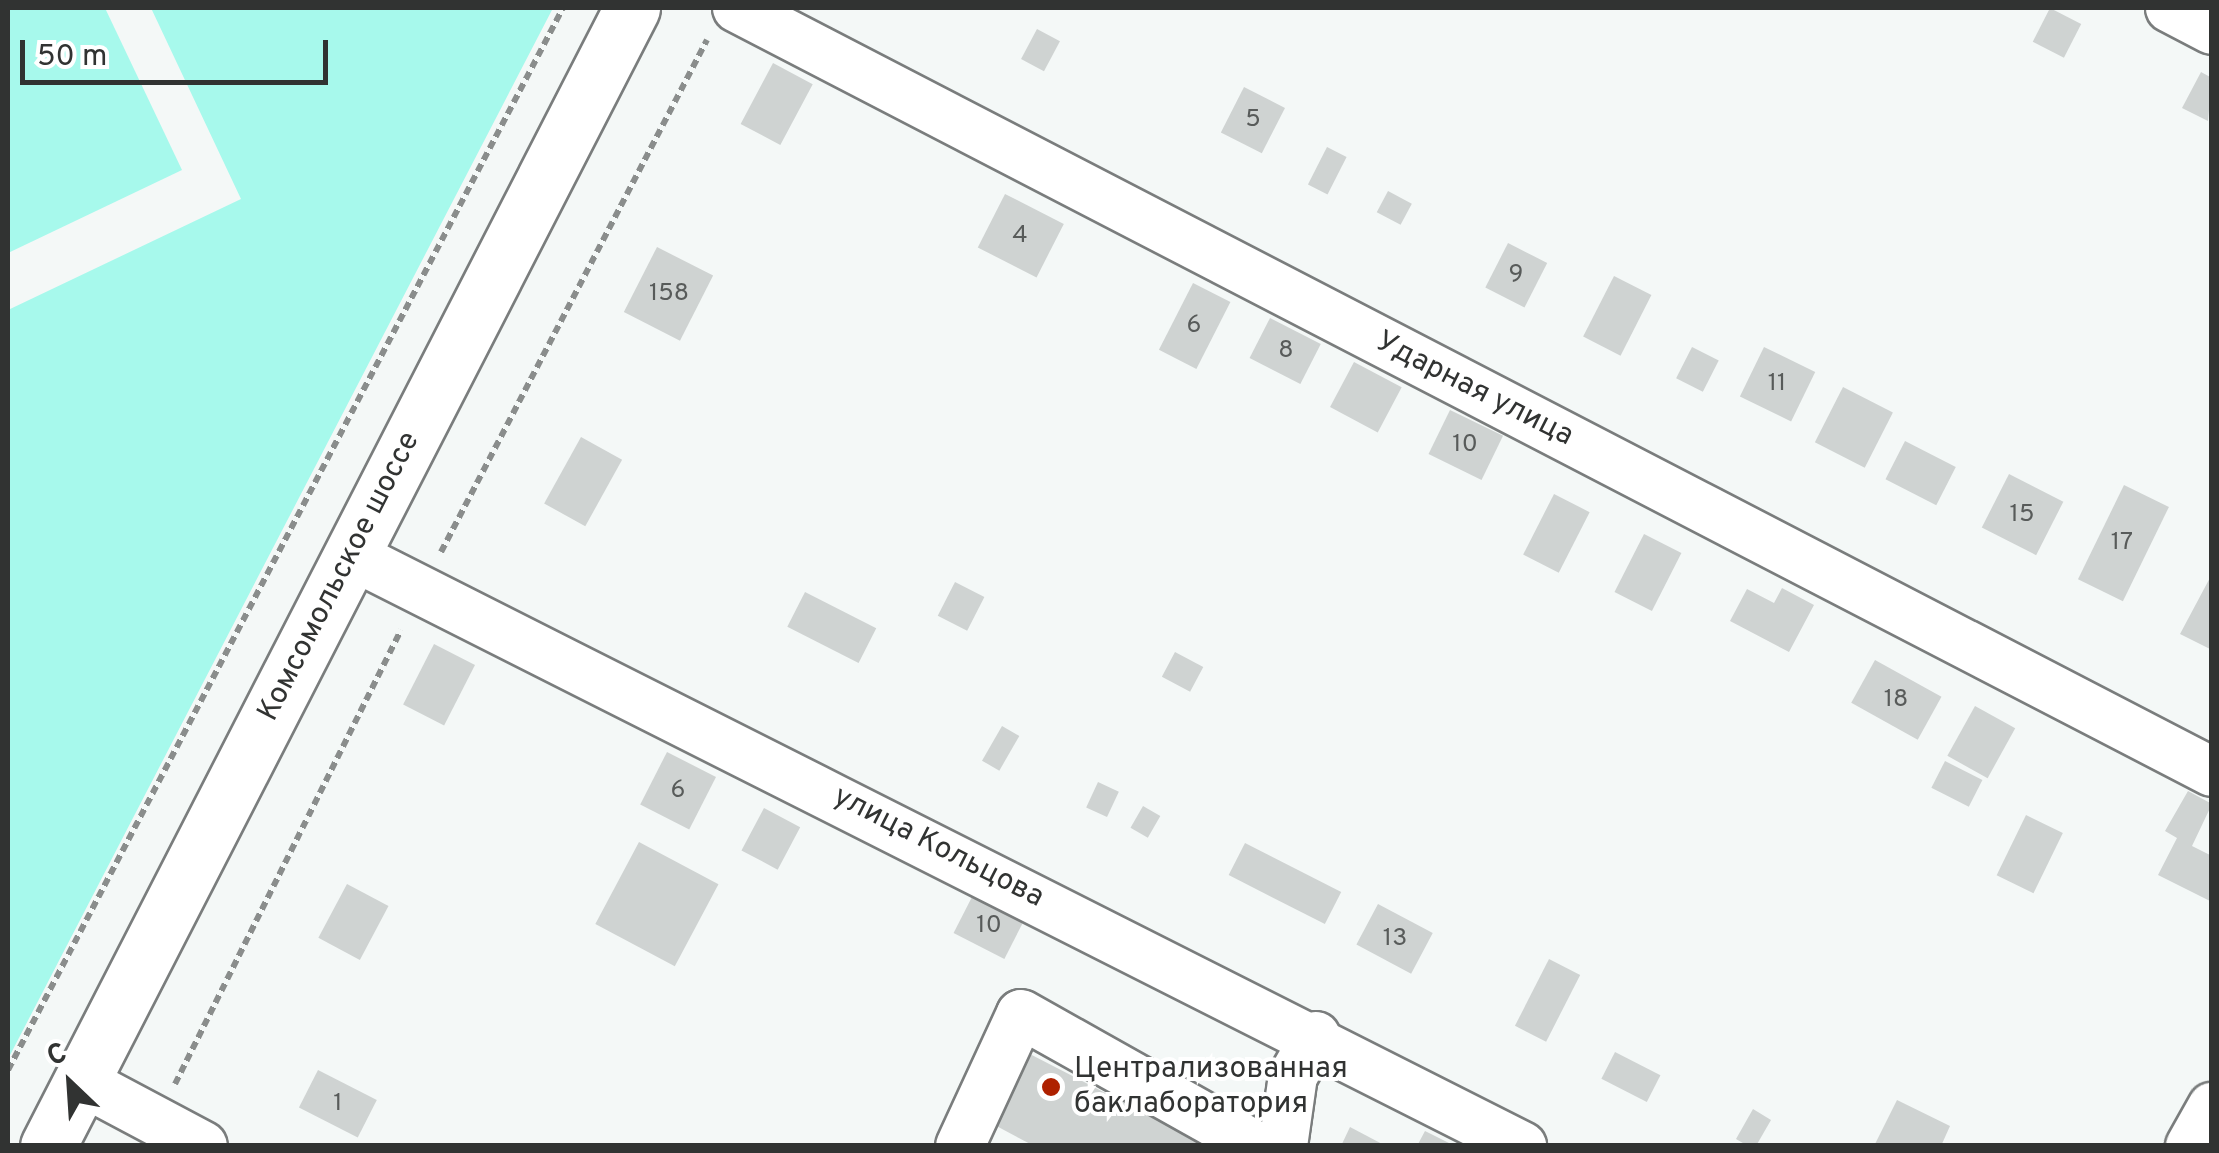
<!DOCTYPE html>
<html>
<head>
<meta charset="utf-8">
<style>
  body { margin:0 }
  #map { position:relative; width:2219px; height:1153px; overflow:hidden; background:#f4f8f7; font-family:Overpass,sans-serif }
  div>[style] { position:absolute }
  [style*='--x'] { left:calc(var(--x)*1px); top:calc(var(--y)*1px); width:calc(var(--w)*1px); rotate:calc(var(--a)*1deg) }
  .green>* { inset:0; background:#a7f9ec }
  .building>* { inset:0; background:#cfd3d2; transform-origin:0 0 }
  .path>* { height:6px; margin-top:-3px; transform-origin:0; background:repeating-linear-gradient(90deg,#8a8d8c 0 8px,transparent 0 13px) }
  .roads { filter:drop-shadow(2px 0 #7a7d7d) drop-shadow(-2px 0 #7a7d7d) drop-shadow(0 2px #7a7d7d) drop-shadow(0 -2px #7a7d7d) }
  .minor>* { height:48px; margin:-24px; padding:0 24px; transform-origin:24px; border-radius:24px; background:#fff }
  .major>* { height:55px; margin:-27.5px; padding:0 27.5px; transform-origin:27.5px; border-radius:27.5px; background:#fff }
  .dots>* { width:28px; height:28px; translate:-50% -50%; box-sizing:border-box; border:5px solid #fff; border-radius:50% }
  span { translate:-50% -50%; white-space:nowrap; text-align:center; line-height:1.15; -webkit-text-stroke:8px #fff; paint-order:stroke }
  .number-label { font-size:25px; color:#585b5a }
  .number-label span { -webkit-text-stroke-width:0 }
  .street-label { font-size:30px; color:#313332 }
  .poi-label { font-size:30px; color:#313332 }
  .left { translate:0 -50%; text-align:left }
  .frame { position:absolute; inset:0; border:10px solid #313332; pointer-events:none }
  .north { position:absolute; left:20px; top:1033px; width:100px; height:100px; -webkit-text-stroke:8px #fff; paint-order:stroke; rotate:335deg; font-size:28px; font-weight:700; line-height:40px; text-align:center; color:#313332 }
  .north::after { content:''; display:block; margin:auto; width:35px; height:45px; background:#313332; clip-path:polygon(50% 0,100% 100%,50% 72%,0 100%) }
  .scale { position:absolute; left:20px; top:40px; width:308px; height:45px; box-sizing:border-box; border:5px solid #313332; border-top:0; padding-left:12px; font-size:30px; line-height:35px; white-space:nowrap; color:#313332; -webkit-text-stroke:8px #fff; paint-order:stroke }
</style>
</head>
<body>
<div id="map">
  <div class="green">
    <i style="clip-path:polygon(8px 8px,105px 8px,182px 170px,8px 253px)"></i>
    <i style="clip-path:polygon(151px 8px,553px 8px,8px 1059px,8px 310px,241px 199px)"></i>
  </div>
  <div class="building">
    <i style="left:2050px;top:8px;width:35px;height:38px;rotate:27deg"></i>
    <i style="left:1037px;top:29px;width:26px;height:34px;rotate:28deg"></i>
    <i style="left:773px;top:63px;width:45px;height:69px;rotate:28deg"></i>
    <i style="clip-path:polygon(2201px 72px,2212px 78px,2208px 121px,2182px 108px)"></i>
    <i style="left:1244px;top:87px;width:46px;height:51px;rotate:27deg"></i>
    <i style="left:1327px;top:147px;width:22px;height:42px;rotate:27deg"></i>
    <i style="left:1388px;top:191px;width:27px;height:24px;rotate:28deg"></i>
    <i style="left:1005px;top:194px;width:66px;height:60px;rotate:27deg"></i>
    <i style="left:1508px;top:243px;width:44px;height:50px;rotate:27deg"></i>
    <i style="left:657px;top:247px;width:63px;height:73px;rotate:27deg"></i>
    <i style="left:1614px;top:276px;width:42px;height:68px;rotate:27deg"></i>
    <i style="left:1193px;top:283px;width:42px;height:75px;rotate:27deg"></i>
    <i style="left:1270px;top:318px;width:57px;height:45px;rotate:27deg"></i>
    <i style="left:1692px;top:347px;width:30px;height:35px;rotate:27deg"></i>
    <i style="left:1764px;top:347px;width:57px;height:55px;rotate:26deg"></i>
    <i style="left:1354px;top:362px;width:54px;height:51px;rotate:28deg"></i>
    <i style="left:1843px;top:387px;width:56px;height:62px;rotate:27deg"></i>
    <i style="left:1450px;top:410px;width:59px;height:49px;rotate:26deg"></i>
    <i style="left:581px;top:437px;width:47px;height:76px;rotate:29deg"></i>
    <i style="left:1905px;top:441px;width:57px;height:43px;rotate:27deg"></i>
    <i style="left:2009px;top:474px;width:61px;height:60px;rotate:27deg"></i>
    <i style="left:2124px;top:485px;width:50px;height:105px;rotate:26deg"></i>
    <i style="left:1554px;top:494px;width:40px;height:68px;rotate:27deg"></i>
    <i style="left:1644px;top:534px;width:42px;height:65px;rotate:27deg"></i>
    <i style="clip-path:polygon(2212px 574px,2212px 650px,2180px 634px)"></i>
    <i style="left:955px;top:582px;width:33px;height:38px;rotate:27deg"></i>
    <i style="clip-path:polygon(1782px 588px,1814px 605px,1789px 652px,1730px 621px,1747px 589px,1774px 603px)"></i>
    <i style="left:805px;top:592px;width:80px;height:39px;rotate:27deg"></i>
    <i style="left:434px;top:644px;width:46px;height:68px;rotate:27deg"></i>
    <i style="left:1175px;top:652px;width:32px;height:28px;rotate:28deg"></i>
    <i style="left:1875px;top:660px;width:76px;height:49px;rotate:29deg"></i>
    <i style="left:1975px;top:706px;width:46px;height:57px;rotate:29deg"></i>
    <i style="left:1002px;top:726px;width:20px;height:40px;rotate:30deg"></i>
    <i style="left:667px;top:752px;width:55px;height:59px;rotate:27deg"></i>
    <i style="left:1945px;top:761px;width:42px;height:30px;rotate:27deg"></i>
    <i style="left:1098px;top:782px;width:23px;height:28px;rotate:25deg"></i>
    <i style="clip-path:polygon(2188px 791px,2212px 804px,2192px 846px,2212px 856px,2212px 902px,2158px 875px,2177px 838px,2165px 831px)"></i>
    <i style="left:1143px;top:806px;width:20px;height:25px;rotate:30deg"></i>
    <i style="left:764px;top:808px;width:41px;height:48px;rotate:28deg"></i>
    <i style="left:2026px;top:815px;width:41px;height:67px;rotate:26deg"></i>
    <i style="left:639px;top:842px;width:90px;height:93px;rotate:28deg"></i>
    <i style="left:1245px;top:843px;width:108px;height:36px;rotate:27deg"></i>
    <i style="left:347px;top:884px;width:47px;height:61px;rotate:28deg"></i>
    <i style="left:974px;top:893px;width:57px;height:45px;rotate:27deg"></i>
    <i style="left:1378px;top:904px;width:62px;height:46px;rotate:28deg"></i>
    <i style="left:1549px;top:959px;width:35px;height:75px;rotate:27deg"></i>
    <i style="clip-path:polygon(1026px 1052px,1208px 1146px,1034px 1146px,989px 1122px)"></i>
    <i style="left:1615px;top:1052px;width:51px;height:30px;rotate:27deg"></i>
    <i style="left:318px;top:1070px;width:66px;height:42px;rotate:27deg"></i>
    <i style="clip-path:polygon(1897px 1100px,1950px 1126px,1941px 1146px,1874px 1146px)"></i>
    <i style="clip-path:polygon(1753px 1109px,1771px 1120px,1756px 1146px,1748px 1146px,1736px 1139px)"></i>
    <i style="clip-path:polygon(1350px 1127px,1386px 1146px,1341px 1146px)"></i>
    <i style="clip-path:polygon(1425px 1131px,1455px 1146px,1417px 1146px)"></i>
  </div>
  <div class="path">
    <i style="--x:441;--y:552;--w:577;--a:-62.55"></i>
    <i style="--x:8;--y:1070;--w:1198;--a:-62.41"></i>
    <i style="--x:175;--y:1084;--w:507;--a:-63.54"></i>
  </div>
  <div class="roads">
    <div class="minor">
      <i style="--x:737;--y:8;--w:1661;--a:27.38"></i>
      <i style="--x:2170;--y:8;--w:47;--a:27.6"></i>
      <i style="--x:351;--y:555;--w:1312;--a:26.78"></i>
      <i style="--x:81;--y:1081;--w:138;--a:28"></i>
      <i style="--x:960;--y:1146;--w:145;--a:-65.2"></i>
      <i style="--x:1021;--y:1014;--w:270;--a:29.3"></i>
      <i style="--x:1283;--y:1146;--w:71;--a:-81.9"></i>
      <i style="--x:1293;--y:1076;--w:46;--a:-60.1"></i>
      <i style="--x:2190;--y:1146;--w:45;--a:-60.6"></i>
    </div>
    <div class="major">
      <i style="--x:48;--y:1146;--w:1279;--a:-62.83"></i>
    </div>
  </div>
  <div class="dots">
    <i style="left:1051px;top:1087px;background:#ae2100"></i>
  </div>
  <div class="number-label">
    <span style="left:1253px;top:120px">5</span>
    <span style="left:1020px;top:236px">4</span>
    <span style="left:1516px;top:275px">9</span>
    <span style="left:669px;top:294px">158</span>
    <span style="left:1194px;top:326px">6</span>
    <span style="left:1286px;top:351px">8</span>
    <span style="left:1777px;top:384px">11</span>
    <span style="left:1465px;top:445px">10</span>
    <span style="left:2022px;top:515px">15</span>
    <span style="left:2122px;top:543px">17</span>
    <span style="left:1896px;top:700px">18</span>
    <span style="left:678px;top:791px">6</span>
    <span style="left:989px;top:926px">10</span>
    <span style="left:1395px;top:939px">13</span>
    <span style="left:338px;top:1104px">1</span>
  </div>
  <div class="street-label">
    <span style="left:1474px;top:390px;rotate:27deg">Ударная улица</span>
    <span style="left:340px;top:577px;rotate:-63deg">Комсомольское шоссе</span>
    <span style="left:938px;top:848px;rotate:27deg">улица Кольцова</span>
  </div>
  <div class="poi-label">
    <span class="left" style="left:1074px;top:1087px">Централизованная<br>баклаборатория</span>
  </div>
  <div class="frame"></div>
  <div class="north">С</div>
  <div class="scale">50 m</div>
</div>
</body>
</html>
